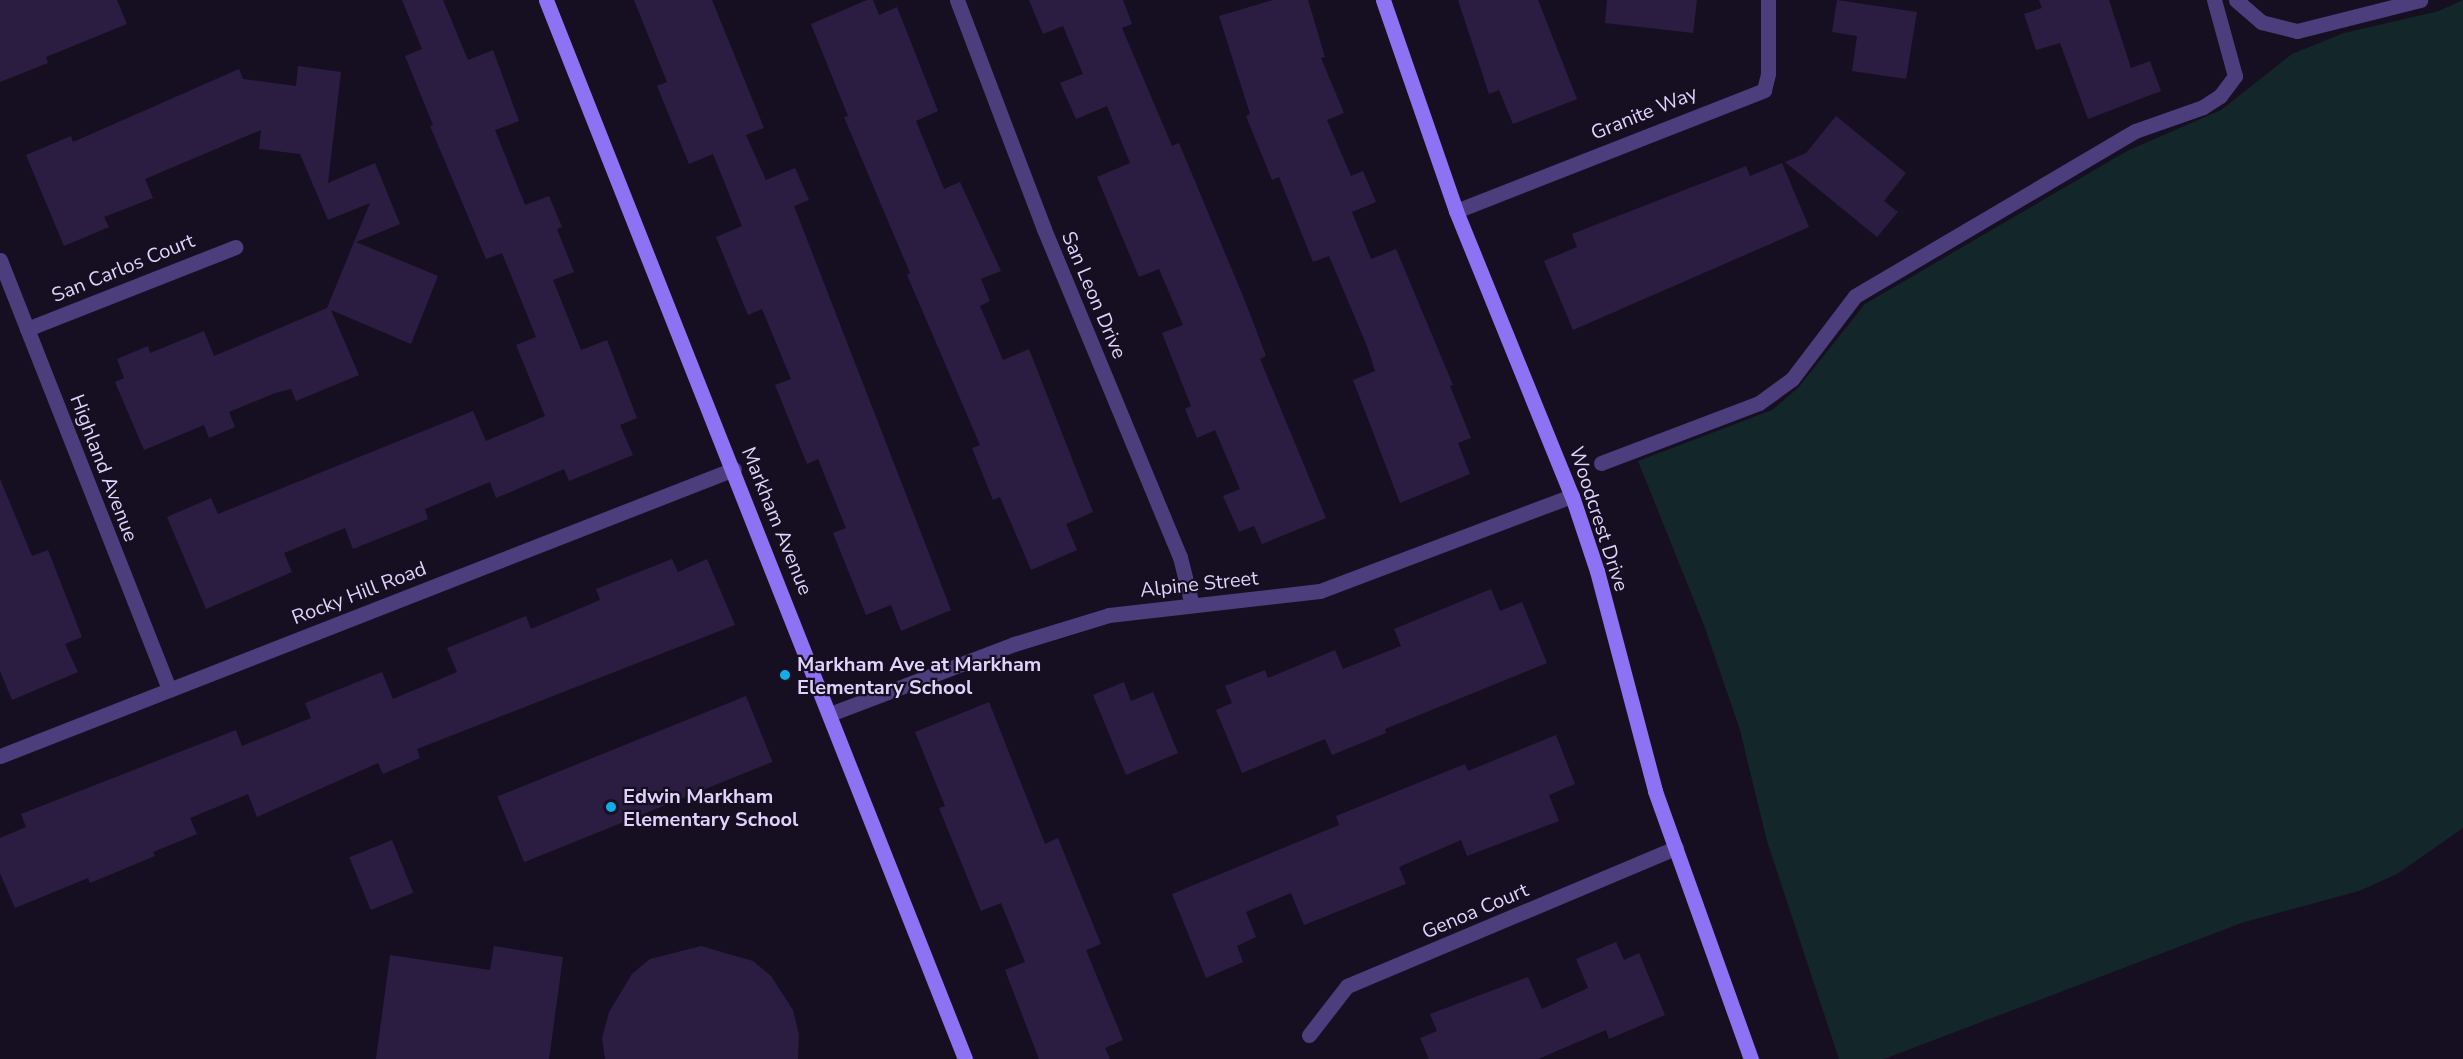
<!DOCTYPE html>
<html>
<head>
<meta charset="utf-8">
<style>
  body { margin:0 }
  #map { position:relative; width:2463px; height:1059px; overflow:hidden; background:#160f21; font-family:"Nunito Sans",sans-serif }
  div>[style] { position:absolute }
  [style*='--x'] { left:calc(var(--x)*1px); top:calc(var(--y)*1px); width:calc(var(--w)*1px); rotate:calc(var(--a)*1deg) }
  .green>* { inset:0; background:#13272b }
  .building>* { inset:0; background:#2b1d41; transform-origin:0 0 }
  .lane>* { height:15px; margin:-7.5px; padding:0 7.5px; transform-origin:7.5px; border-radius:7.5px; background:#4c3e7d }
  .street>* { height:15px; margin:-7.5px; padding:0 7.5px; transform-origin:7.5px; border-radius:7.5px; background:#4c3e7d }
  .secondary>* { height:15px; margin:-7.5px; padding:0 7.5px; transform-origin:7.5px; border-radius:7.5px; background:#8d72f4 }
  .dots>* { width:16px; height:16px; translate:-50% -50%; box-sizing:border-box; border:3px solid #160f21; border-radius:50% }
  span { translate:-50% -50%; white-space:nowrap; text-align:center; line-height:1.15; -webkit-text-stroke:4.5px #160f21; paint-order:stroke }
  .street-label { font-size:20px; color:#dfd3fc }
  .poi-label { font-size:20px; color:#dfd3fc; font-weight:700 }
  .left { translate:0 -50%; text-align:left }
</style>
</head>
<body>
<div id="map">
  <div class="green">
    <i style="clip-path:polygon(2463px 0,2463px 828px,2397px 874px,2359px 891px,2244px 922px,1884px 1059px,1839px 1059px,1767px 841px,1740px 730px,1704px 625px,1638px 461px,1772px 410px,1798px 388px,1865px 304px,2127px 151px,2221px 110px,2292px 54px,2344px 33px,2439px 11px)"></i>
  </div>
  <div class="building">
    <i style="clip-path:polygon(0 0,117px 0,127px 24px,46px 57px,48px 63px,0 82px)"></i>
    <i style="clip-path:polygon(402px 0,443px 0,468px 60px,493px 50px,519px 121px,495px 130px,525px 205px,549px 196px,562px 227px,557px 229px,574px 272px,553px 280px,581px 350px,607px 340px,637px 418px,620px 425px,633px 455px,569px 481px,564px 469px,496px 498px,490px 482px,425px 509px,428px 519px,353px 549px,345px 528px,284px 553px,292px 572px,206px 609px,167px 517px,211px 498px,218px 514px,473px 411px,486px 441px,545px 416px,516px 345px,536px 337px,502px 253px,486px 259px,430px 126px,433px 125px,405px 56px,422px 49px)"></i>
    <i style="clip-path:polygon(634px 0,712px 0,764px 128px,746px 135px,766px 180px,795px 168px,809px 200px,794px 206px,951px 610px,901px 631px,891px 605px,866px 615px,833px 533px,846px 528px,818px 459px,807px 464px,775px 385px,791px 379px,762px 309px,748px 315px,716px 237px,742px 226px,713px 154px,689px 164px,657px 86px,667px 82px)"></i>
    <i style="clip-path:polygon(867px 0,873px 0,879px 15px,897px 7px,938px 111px,916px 121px,944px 189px,960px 182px,1001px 271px,981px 279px,990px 301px,980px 306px,1003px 360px,1029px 349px,1093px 512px,1066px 524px,1077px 550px,1031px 570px,1000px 497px,993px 500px,972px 448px,980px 445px,907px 275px,910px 273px,844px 117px,848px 116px,811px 24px)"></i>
    <i style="clip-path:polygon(1029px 0,1123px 0,1132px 24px,1122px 28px,1172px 146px,1179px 143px,1245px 301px,1266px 356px,1260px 359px,1326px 518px,1262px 544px,1254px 526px,1239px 532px,1223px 496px,1240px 489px,1215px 430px,1197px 438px,1185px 409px,1191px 406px,1162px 333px,1183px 325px,1159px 269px,1139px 277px,1097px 177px,1130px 163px,1107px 106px,1076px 119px,1060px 83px,1083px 74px,1063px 26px,1043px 34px)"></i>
    <i style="clip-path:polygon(1273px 0,1308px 0,1325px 57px,1321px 58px,1344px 113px,1327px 120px,1351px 176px,1363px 171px,1376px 202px,1352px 212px,1371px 259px,1396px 249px,1453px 385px,1450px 386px,1471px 438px,1458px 443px,1470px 474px,1400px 503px,1353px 380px,1375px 371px,1367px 346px,1329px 256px,1313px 262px,1279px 177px,1272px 180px,1246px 116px,1250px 114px,1219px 16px)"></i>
    <i style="clip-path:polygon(1458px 0,1538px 0,1577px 99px,1513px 124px,1499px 90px,1489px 94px)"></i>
    <i style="clip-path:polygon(1607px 0,1697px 0,1693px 33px,1605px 23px)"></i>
    <i style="clip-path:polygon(1837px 0,1917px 12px,1906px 79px,1852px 71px,1857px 36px,1832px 32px)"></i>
    <i style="clip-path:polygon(2039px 0,2109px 0,2131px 68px,2150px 61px,2161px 91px,2088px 119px,2060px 43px,2036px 50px,2024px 14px,2042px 8px)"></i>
    <i style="clip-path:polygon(298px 66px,341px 72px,328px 183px,375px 163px,400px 224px,356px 242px,438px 276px,411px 344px,331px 310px,359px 375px,296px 401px,291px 389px,275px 393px,229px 412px,235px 427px,209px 438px,204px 425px,144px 450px,115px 382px,124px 378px,117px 359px,148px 346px,150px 353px,204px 331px,214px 356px,327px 308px,370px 203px,328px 220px,300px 154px,259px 149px,261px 130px,145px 179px,153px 198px,104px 217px,109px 227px,64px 246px,26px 155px,71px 136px,73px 142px,239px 69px,243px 79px,296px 86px)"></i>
    <i style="clip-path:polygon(1836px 116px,1906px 173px,1884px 201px,1898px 212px,1877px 237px,1785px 162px,1806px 153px)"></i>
    <i style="clip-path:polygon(1782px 163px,1809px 227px,1573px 330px,1544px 261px,1577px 247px,1572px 234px,1746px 166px,1750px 176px)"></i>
    <i style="clip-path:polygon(0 479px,32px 556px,48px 550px,82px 637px,65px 644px,78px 672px,12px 700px,0 671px)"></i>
    <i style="clip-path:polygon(672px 559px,678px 572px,707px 559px,735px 625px,417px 749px,420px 758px,383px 774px,378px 763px,257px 817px,248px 794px,190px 818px,197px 834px,153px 852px,155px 856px,90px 883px,88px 878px,15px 908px,0 873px,0 838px,26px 827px,21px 814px,236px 730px,242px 746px,311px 718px,305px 703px,382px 672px,393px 699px,457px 672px,447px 648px,526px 616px,531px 629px,600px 600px,596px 589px)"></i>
    <i style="clip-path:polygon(1491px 589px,1500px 611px,1522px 602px,1547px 663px,1385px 729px,1386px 733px,1332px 755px,1325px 739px,1242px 773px,1216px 710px,1232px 703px,1225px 686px,1265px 670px,1268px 678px,1335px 650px,1343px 669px,1401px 646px,1394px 629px)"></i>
    <i style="clip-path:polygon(1124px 682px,1131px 701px,1153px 692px,1178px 753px,1126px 775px,1093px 695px)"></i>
    <i style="left:746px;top:696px;width:71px;height:268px;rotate:68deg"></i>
    <i style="clip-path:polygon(989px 702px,1045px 844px,1058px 838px,1101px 944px,1086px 950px,1123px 1040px,1105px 1048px,1110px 1059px,1039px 1059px,1005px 970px,1025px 962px,1001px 903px,981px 911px,939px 808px,945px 806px,915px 732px)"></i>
    <i style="clip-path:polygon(1556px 735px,1575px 784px,1549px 795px,1559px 821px,1467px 856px,1461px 840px,1399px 867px,1406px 884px,1304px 925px,1291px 893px,1246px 912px,1256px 937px,1237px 946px,1243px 962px,1206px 978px,1172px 894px,1339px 825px,1336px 816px,1465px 764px,1468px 771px)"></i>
    <i style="left:392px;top:840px;width:57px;height:46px;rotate:68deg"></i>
    <i style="clip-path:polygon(1616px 942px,1624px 960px,1639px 953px,1665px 1015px,1609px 1039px,1606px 1030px,1538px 1059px,1429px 1059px,1420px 1038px,1437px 1031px,1430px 1014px,1528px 977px,1542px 1009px,1588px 988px,1576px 959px)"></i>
    <i style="clip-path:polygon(494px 946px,563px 957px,549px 1059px,376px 1059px,390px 955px,490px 970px)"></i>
    <i style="clip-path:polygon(701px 946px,753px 961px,771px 976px,793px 1010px,799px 1035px,798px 1059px,605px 1059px,602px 1038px,609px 1012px,632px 974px,650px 959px)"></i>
  </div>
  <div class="lane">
    <i style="--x:2236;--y:0;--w:33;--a:41"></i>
    <i style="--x:2261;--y:22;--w:37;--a:14"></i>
    <i style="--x:2297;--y:31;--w:127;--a:-14.1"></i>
    <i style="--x:1601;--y:463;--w:169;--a:-20.8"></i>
    <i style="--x:1759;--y:403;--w:41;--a:-36"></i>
    <i style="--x:1792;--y:379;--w:104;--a:-52.8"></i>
    <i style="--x:1855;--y:296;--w:325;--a:-30.5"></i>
    <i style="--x:2135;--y:131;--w:72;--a:-19.4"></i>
    <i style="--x:2203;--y:107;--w:20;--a:-33"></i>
    <i style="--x:2220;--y:96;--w:25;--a:-53"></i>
    <i style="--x:2235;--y:76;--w:79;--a:-105.4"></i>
  </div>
  <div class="street">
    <i style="--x:957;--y:0;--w:245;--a:69.2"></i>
    <i style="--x:1044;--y:229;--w:355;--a:67.5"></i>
    <i style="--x:1180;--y:557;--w:49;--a:76"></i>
    <i style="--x:1456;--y:211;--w:331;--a:-21.4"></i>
    <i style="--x:1764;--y:90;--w:16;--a:-76"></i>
    <i style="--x:1768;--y:74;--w:74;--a:-90"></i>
    <i style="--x:0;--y:260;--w:462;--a:68.5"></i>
    <i style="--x:27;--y:329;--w:224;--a:-21.5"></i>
    <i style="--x:830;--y:714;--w:197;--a:-20.8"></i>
    <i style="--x:1014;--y:644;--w:99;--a:-17"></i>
    <i style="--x:1109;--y:615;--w:212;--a:-6.5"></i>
    <i style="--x:1320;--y:591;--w:269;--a:-20.7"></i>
    <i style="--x:0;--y:756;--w:788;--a:-21.36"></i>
    <i style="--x:1309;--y:1035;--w:62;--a:-52.2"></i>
    <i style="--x:1347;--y:986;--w:357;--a:-22.8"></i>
  </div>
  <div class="secondary">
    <i style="--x:546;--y:0;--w:1139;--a:68.41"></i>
    <i style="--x:1383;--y:0;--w:223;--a:70.9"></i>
    <i style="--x:1456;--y:211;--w:308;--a:67.9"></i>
    <i style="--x:1572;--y:496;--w:79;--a:71.6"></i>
    <i style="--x:1597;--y:571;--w:228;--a:75.2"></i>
    <i style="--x:1655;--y:791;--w:285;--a:70.3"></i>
  </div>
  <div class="dots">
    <i style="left:785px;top:675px;background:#12ace9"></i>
    <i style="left:611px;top:807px;background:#12ace9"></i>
  </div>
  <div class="street-label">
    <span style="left:1644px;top:113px;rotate:-22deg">Granite Way</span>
    <span style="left:123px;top:268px;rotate:-22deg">San Carlos Court</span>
    <span style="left:1094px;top:295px;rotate:67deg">San Leon Drive</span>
    <span style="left:104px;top:468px;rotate:69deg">Highland Avenue</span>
    <span style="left:1599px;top:519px;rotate:72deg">Woodcrest Drive</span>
    <span style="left:777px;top:521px;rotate:68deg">Markham Avenue</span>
    <span style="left:1199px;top:584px;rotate:-6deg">Alpine Street</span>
    <span style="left:359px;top:593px;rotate:-21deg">Rocky Hill Road</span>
    <span style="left:1475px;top:911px;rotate:-23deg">Genoa Court</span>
  </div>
  <div class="poi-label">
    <span class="left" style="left:797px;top:676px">Markham Ave at Markham<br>Elementary School</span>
    <span class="left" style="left:623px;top:808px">Edwin Markham<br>Elementary School</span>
  </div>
</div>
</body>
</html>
